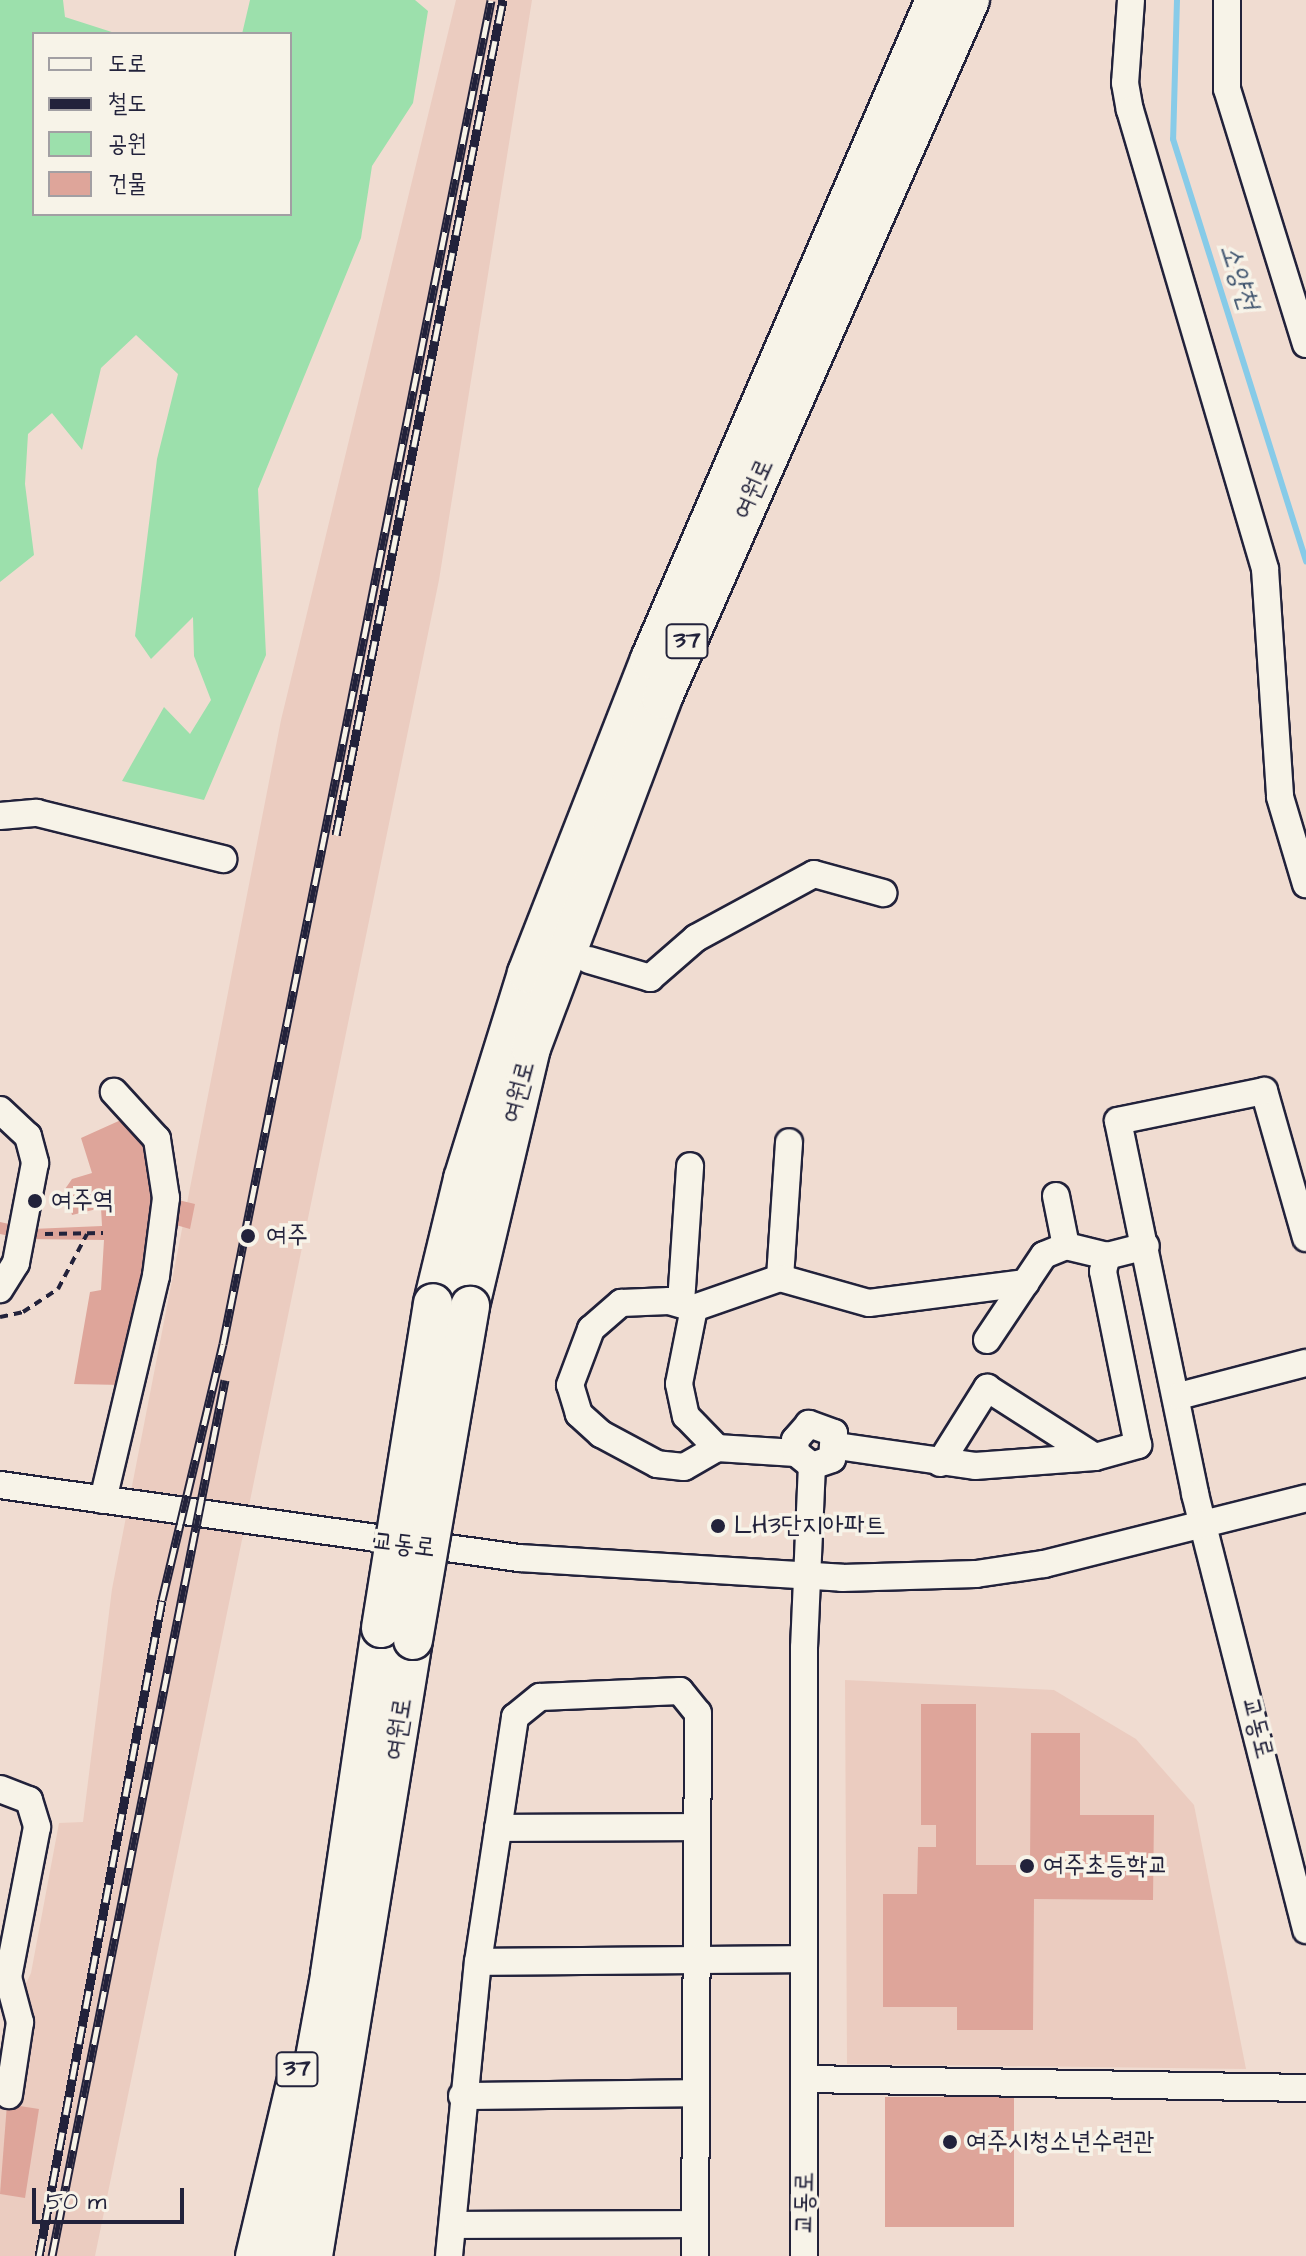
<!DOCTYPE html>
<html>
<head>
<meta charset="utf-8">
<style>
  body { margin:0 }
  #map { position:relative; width:1306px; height:2256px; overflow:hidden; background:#f0dcd1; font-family:"Architects Daughter","Poor Story",sans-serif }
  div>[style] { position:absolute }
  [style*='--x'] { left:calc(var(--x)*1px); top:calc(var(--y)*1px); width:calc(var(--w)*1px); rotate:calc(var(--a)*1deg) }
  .built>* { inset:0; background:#ebccc0 }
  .green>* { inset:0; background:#9ce0ac }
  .stream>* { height:6px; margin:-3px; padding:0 3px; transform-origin:3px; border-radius:3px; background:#87cbe8 }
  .building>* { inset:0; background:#dea59a; transform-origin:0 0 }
  .path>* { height:4px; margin-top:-2px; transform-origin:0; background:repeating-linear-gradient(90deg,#22223b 0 8px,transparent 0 14px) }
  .roads { filter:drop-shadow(2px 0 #22223b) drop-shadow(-2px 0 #22223b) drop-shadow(0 2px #22223b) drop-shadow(0 -2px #22223b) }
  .minor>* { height:26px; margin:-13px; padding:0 13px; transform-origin:13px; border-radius:13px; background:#f7f3e8 }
  .major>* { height:32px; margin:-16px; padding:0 16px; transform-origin:16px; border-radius:16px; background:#f7f3e8 }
  .highway>* { height:38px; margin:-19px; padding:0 19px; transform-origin:19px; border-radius:19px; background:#f7f3e8 }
  .rail>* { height:9px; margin-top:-4.5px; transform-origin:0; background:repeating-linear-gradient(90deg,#f7f3e8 0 18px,#22223b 0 36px); box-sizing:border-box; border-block:2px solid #22223b }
  .bridges { filter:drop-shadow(2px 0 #22223b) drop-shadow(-2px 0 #22223b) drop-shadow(0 2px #22223b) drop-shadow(0 -2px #22223b) }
  .highway-bridge>* { height:38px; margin:-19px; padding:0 19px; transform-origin:19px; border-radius:19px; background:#f7f3e8 }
  .dots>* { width:22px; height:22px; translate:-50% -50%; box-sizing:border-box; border:4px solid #f7f3e8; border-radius:50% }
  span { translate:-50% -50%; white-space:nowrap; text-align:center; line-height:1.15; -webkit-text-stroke:7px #f7f3e8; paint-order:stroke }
  .shield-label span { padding:2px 6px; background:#f7f3e8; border:2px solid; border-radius:6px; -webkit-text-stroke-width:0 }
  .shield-label { font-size:24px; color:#22223b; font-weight:700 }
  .street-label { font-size:26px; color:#22223b }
  .poi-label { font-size:26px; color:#22223b }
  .left { translate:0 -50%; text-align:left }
  .water-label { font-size:28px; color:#40556f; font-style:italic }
  .legend { position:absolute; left:32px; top:32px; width:260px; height:184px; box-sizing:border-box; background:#f7f3e8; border:2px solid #a29fa3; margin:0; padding:10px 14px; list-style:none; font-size:24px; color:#22223b }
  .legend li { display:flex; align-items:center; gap:16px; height:40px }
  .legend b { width:40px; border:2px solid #a29fa3 }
  .scale { position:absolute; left:32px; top:2188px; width:152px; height:36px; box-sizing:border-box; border:4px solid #22223b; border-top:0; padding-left:10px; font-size:24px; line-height:28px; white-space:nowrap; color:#22223b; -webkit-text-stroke:6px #f7f3e8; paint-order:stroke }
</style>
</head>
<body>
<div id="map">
  <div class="built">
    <i style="clip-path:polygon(456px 0,532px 0,439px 580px,95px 2256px,0 2256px,0 2071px,11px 2015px,31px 1973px,59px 1823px,83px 1822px,112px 1589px,281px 720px)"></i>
    <i style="clip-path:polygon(845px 1680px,1054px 1690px,1136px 1739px,1194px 1805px,1246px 2069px,847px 2064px)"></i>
  </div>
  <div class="green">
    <i style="clip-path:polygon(0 0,63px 0,65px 17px,118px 34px,34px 34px,34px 214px,290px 214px,290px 34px,242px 34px,250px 0,415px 0,428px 11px,413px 103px,372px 166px,361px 238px,258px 489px,266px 655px,204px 800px,122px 781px,164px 707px,190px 734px,211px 700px,194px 656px,193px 617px,151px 659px,135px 636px,157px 459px,178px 374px,136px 335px,101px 368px,82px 450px,52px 413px,28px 434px,25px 484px,34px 555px,0 582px)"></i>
  </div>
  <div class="stream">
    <i style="--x:1177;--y:0;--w:139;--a:91.6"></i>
    <i style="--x:1173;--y:139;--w:443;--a:72.5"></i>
  </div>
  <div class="building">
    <i style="clip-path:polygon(132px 1115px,174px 1199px,195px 1204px,190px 1229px,169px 1223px,122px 1385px,74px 1384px,90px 1292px,101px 1290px,104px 1240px,24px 1239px,0 1234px,0 1222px,32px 1229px,102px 1226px,101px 1208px,72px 1215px,65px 1189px,72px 1179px,92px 1173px,81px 1138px)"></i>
    <i style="clip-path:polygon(921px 1704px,976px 1704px,976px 1865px,1030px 1865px,1031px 1733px,1080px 1733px,1080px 1815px,1154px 1815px,1153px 1900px,1034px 1899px,1033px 2030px,957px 2030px,957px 2007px,883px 2007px,883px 1894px,917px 1894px,918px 1847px,936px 1847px,936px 1825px,921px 1825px)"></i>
    <i style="left:885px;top:2097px;width:129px;height:130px"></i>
    <i style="clip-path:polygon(7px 2104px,39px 2109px,25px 2198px,0 2194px)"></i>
  </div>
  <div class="path">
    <i style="--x:45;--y:1234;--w:58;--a:-1"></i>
    <i style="--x:0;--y:1317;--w:24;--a:-12"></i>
    <i style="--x:23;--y:1312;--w:42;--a:-33.3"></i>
    <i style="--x:58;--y:1289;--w:62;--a:-62.2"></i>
  </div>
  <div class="roads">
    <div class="minor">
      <i style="--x:1131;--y:0;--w:83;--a:94.1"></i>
      <i style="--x:1125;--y:83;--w:27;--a:80"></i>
      <i style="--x:1130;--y:110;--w:478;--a:73.6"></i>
      <i style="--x:1265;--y:569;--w:228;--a:86.2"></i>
      <i style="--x:1280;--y:797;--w:91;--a:73.4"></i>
      <i style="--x:1227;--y:0;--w:89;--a:90"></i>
      <i style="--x:1227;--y:89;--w:267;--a:72.8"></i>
      <i style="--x:0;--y:816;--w:37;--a:-5"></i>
      <i style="--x:37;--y:813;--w:192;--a:13.9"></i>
      <i style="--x:589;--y:960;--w:64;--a:16.4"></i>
      <i style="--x:650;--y:978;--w:61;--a:-41"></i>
      <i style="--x:696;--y:938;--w:134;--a:-28.5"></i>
      <i style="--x:814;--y:874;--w:72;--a:15.4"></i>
      <i style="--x:0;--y:1110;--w:38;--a:43"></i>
      <i style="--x:28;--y:1136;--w:28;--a:75"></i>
      <i style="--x:35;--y:1163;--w:102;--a:100.8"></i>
      <i style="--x:16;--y:1263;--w:31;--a:122"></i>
      <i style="--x:1056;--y:1196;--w:51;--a:78.7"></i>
      <i style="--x:1306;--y:1238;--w:153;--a:-105.9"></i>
      <i style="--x:1264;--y:1091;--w:149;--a:168.4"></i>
      <i style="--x:1118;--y:1121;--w:381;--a:78.3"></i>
      <i style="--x:1195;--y:1494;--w:450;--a:75.7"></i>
      <i style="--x:780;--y:1278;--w:136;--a:-86.2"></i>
      <i style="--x:681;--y:1303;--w:137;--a:-86.2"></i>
      <i style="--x:694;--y:1308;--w:77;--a:101.2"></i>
      <i style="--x:679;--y:1384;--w:33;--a:78"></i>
      <i style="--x:686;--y:1416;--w:45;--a:45.9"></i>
      <i style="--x:717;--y:1448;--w:79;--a:3.6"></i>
      <i style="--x:796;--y:1453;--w:21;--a:39"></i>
      <i style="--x:812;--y:1466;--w:21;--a:-19"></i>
      <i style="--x:832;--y:1459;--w:26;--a:-86"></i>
      <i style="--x:834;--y:1433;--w:27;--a:-160"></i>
      <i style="--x:809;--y:1424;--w:21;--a:131"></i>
      <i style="--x:795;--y:1440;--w:13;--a:86"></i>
      <i style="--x:987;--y:1340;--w:102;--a:-56.2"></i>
      <i style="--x:1044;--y:1255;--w:24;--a:-22"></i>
      <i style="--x:1066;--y:1246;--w:42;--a:13.7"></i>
      <i style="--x:1179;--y:1396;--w:131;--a:-14.6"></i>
      <i style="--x:837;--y:1446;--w:139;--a:8.2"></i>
      <i style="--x:975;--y:1466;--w:120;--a:-4.3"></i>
      <i style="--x:1095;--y:1457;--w:45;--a:-15.6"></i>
      <i style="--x:1138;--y:1445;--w:177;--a:-101.4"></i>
      <i style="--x:1103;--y:1271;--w:16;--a:-75"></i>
      <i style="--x:1107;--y:1256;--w:40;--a:-14.4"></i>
      <i style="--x:717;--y:1448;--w:38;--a:150"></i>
      <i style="--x:684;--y:1467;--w:27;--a:-174"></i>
      <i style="--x:657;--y:1464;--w:64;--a:-151.8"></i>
      <i style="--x:601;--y:1434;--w:30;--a:-138"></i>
      <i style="--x:579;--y:1414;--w:30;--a:-107"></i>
      <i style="--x:570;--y:1385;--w:60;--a:-69.4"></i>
      <i style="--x:591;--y:1329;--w:40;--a:-41"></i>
      <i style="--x:621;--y:1303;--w:48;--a:-2.4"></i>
      <i style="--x:669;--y:1301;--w:26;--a:16"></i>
      <i style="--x:694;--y:1308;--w:91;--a:-19.2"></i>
      <i style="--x:780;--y:1278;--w:92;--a:15.7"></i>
      <i style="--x:869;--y:1303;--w:158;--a:-7.3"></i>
      <i style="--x:940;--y:1463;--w:89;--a:-57.9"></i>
      <i style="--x:987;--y:1388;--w:128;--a:32.6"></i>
      <i style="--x:0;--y:1485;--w:524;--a:8.01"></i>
      <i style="--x:519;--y:1558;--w:324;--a:3.5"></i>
      <i style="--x:842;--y:1578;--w:134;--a:-1.7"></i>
      <i style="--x:976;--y:1574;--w:69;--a:-8.4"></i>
      <i style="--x:1044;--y:1564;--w:270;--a:-14.1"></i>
      <i style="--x:103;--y:1500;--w:230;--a:-76.7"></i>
      <i style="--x:156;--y:1276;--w:79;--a:-82.7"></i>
      <i style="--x:166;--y:1198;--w:60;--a:-98.7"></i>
      <i style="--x:157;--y:1139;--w:64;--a:-132.5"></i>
      <i style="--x:0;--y:1789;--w:31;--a:21"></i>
      <i style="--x:29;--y:1800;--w:28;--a:73"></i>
      <i style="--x:37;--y:1827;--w:153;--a:100.9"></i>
      <i style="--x:8;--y:1977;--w:47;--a:75.1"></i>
      <i style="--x:20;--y:2022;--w:74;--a:98.6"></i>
      <i style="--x:498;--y:1828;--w:199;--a:-0.3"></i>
      <i style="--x:478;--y:1962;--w:326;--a:-0.5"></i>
      <i style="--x:806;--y:2079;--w:500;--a:1.03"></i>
      <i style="--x:462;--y:2096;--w:234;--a:-0.7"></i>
      <i style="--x:453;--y:2225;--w:242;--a:-0.2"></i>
      <i style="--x:449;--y:2256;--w:295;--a:-84.4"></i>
      <i style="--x:478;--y:1962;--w:248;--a:-81.4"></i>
      <i style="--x:515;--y:1717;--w:32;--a:-39"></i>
      <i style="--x:540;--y:1697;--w:140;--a:-2.5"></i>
      <i style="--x:680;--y:1691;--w:28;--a:51"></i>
      <i style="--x:698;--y:1713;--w:543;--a:90.32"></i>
      <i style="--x:804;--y:2256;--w:608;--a:-90"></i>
      <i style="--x:804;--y:1648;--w:182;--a:-87.5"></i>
    </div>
    <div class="major">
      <i style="--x:252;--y:2256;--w:178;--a:-76.7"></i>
    </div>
    <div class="highway">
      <i style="--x:433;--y:1303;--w:128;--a:-76.4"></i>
      <i style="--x:463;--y:1179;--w:216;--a:-72.7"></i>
      <i style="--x:527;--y:973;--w:337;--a:-68.6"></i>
      <i style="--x:650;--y:659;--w:718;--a:-66.61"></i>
      <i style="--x:470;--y:1306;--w:265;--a:-76.7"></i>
      <i style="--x:531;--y:1048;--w:373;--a:-69.4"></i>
      <i style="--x:662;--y:699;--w:764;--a:-66.22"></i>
      <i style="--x:279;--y:2256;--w:287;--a:-79.7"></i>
      <i style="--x:330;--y:1974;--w:350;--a:-81.6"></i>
      <i style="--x:313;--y:2256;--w:624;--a:-80.78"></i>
    </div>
  </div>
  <div class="rail">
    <i style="--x:336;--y:835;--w:852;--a:-78.69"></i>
    <i style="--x:39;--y:2256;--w:667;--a:-79.38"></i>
    <i style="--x:162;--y:1600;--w:263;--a:-76.6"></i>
    <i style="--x:223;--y:1344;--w:1370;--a:-78.72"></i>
    <i style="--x:52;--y:2256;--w:893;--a:-78.83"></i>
  </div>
  <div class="bridges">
    <div class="highway-bridge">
      <i style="--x:381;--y:1628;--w:329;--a:-80.9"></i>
      <i style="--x:413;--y:1640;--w:339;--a:-80.3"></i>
    </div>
  </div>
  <div class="dots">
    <i style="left:35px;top:1201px;background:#22223b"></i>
    <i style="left:248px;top:1236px;background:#22223b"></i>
    <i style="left:718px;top:1526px;background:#22223b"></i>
    <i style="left:1027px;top:1866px;background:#22223b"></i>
    <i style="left:950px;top:2142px;background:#22223b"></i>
  </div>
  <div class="shield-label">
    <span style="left:687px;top:641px">37</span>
    <span style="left:297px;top:2069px">37</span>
  </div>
  <div class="street-label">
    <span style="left:754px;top:489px;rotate:-66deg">여원로</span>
    <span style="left:519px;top:1092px;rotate:-75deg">여원로</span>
    <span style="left:404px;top:1545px;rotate:7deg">교동로</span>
    <span style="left:1257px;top:1728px;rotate:76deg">교동로</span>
    <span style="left:399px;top:1729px;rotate:-81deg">여원로</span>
    <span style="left:805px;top:2203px;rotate:-89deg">교동로</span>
  </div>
  <div class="poi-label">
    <span class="left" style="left:51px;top:1201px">여주역</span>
    <span class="left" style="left:266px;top:1236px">여주</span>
    <span class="left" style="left:734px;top:1526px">LH3단지아파트</span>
    <span class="left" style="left:1043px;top:1866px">여주초등학교</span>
    <span class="left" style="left:966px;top:2142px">여주시청소년수련관</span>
  </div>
  <div class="water-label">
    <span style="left:1239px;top:277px;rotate:72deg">소양천</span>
  </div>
  <ul class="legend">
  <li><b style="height:10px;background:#f7f3e8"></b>도로</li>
  <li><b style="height:10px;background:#22223b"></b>철도</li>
  <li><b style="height:22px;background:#9ce0ac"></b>공원</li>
  <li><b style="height:22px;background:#dea59a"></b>건물</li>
  </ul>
  <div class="scale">50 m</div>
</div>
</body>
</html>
